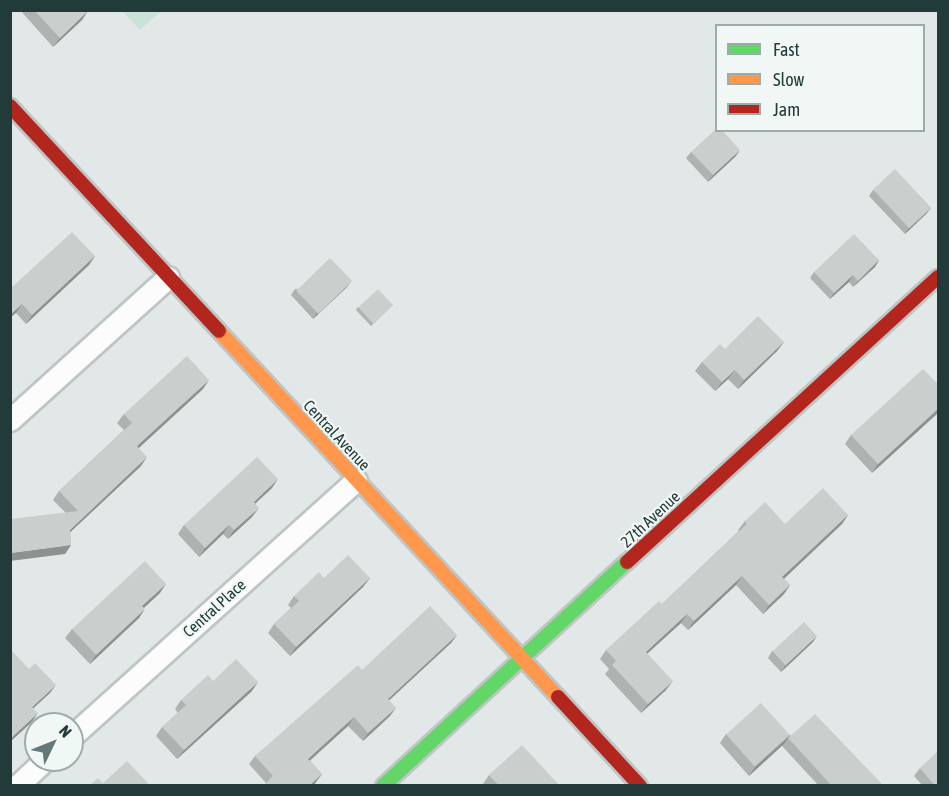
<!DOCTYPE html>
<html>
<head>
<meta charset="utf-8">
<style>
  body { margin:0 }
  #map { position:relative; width:949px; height:796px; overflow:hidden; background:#e2e8e7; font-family:"Asap Condensed",sans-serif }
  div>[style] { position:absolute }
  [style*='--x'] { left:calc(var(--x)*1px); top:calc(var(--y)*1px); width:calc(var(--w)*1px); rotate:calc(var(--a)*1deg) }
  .green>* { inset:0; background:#cbe2d8 }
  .roads { filter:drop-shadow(2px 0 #bfc5c4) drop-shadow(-2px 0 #bfc5c4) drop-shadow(0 2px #bfc5c4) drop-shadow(0 -2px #bfc5c4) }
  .street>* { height:21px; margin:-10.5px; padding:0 10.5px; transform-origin:10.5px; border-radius:10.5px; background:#fbfcfb }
  .fast>* { height:14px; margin:-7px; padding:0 7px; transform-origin:7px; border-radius:7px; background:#63d668 }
  .slow>* { height:14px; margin:-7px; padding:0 7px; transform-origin:7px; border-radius:7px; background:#ff974d }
  .jam>* { height:14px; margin:-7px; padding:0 7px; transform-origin:7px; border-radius:7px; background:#b3261e }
  .wall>* { inset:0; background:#aeb2b1 }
  .shaded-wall>* { inset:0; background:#8d9190 }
  .building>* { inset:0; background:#cacfce; transform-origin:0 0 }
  span { translate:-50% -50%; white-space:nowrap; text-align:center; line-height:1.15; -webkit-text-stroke:4.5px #f0f7f5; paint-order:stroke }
  .street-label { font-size:16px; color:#203b3a }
  .frame { position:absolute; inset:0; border:12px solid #203b3a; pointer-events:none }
  .legend { position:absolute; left:715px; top:24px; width:210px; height:108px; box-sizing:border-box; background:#f0f7f5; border:2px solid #9dacaa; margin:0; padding:8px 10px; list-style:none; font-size:18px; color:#203b3a }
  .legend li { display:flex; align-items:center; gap:12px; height:30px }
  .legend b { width:30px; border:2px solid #9dacaa }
  .north { position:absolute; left:24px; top:712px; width:60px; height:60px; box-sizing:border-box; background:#f0f7f5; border:2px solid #9dacaa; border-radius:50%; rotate:47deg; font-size:16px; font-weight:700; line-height:24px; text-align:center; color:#203b3a }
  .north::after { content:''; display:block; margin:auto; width:21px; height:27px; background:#647877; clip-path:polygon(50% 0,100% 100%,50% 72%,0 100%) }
</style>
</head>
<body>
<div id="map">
  <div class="green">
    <i style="clip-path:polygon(122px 11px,161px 11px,140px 30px)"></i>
  </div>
  <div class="roads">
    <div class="street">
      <i style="--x:10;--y:420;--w:213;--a:-42.1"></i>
      <i style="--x:72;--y:736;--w:382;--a:-42"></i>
      <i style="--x:17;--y:786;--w:38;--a:-43"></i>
    </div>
    <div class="fast">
      <i style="--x:383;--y:786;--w:331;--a:-42.6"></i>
    </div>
    <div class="slow">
      <i style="--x:219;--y:331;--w:499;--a:47.2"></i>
    </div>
    <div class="jam">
      <i style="--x:10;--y:106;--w:307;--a:47.1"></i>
      <i style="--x:627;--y:562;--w:422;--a:-42.5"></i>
      <i style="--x:558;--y:697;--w:121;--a:47.3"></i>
    </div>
  </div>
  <div class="wall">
    <i style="clip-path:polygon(20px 10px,88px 10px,82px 20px,53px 47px)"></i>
    <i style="clip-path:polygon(691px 152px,736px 156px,708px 182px,686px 158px)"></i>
    <i style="clip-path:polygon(873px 190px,931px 208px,926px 214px,905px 234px,869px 196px)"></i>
    <i style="clip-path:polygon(95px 256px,89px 265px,26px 324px,16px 313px,10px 289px)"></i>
    <i style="clip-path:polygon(879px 260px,875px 267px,853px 287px,849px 282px,830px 299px,810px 278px,814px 272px)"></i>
    <i style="clip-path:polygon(347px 287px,313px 319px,291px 295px,295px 289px)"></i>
    <i style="clip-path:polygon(393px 305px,371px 326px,356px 310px,358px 307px)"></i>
    <i style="clip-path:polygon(784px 342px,777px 351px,738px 389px,728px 379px,715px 391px,695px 371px,702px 362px,725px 349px)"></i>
    <i style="clip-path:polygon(939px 385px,939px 412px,872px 473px,845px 444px,851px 435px)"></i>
    <i style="clip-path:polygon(203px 389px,139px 448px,141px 466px,70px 532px,71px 545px,65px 554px,65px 512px,53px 500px,59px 491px,124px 430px,117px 423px,124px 414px)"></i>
    <i style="clip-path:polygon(272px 488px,255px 504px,252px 517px,228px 539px,223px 534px,199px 557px,178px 534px,184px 525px)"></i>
    <i style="clip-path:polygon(848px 515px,842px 524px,784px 579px,790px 585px,784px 594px,763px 614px,736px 585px,688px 630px,681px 623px,647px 654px,666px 690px,641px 713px,605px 674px,609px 669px,600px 659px,606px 650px,662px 604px,739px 531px,738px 530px,745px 521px,785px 524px)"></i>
    <i style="clip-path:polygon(324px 578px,370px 578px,363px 587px,290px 656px,268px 633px,274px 624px,291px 608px,288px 605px,294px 596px)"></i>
    <i style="clip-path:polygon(160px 593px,144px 608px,139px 618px,90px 664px,65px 638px,72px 629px)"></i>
    <i style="clip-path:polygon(457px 635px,451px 643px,389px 700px,390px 716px,363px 741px,348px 726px,310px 761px,322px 774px,313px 786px,263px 786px,266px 783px,249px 764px,255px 756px,362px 670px)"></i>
    <i style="clip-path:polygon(813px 642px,781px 672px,768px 658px,772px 651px)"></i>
    <i style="clip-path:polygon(213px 681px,252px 691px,177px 759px,156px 736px,162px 727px,178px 713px,175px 709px,181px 700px)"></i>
    <i style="clip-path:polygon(726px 734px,790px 735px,881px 783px,880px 786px,819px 786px,782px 746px,783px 744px,749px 776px,720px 743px)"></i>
    <i style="clip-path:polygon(920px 768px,939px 786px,923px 786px,914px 776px)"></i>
    <i style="clip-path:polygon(489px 775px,560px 786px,485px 786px,483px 784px)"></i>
  </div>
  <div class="shaded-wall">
    <i style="clip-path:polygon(88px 11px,82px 20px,53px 47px,60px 38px)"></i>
    <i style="clip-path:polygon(740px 150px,736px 156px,708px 182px,713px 175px)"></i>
    <i style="clip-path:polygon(931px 208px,926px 214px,905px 234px,909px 228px)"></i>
    <i style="clip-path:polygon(95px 256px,89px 265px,26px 324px,32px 315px)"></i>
    <i style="clip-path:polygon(879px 260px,875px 267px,853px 287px,858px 281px)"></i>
    <i style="clip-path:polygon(853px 275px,849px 282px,830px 299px,834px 293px)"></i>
    <i style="clip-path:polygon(352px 281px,347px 287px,313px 319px,317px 313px)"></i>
    <i style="clip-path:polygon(22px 304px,16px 313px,10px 318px,10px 315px)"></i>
    <i style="clip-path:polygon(784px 342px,777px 351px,738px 389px,744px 380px)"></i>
    <i style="clip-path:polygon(735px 370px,728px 379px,715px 391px,722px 382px)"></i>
    <i style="clip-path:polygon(209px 380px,203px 389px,131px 455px,137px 446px)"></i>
    <i style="clip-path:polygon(939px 408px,939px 412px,872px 473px,878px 464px)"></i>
    <i style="clip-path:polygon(147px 457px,141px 466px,63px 539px,70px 530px)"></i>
    <i style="clip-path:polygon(278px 479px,272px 488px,247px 511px,254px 502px)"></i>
    <i style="clip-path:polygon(259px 508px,252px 517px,228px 539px,234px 530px)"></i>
    <i style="clip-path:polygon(848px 515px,842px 524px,776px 586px,782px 577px)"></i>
    <i style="clip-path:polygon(229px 525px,223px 534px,199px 557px,205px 548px)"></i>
    <i style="clip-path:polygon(71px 545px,65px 554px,10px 561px,10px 553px)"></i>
    <i style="clip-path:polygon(742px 576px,736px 585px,688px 630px,694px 621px)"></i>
    <i style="clip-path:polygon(370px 578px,363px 587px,290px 656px,296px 647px)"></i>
    <i style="clip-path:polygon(166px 584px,160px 593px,136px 615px,142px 606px)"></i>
    <i style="clip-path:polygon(790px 585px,784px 594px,763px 614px,769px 605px)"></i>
    <i style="clip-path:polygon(145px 609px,139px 618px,90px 664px,96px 655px)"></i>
    <i style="clip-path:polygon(687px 614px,681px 623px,639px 661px,646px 652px)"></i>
    <i style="clip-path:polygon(457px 635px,451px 643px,382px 707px,388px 699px)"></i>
    <i style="clip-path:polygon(817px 636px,813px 642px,781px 672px,785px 666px)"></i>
    <i style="clip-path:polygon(673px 681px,666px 690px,641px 713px,648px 704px)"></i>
    <i style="clip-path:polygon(258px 682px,252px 691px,177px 759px,184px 750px)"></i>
    <i style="clip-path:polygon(56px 685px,50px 693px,26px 715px,32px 707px)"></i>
    <i style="clip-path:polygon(396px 708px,390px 716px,363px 741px,368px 733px)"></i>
    <i style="clip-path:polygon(38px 713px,32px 722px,10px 742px,13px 736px)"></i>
    <i style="clip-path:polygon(354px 717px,348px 726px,302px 767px,308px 759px)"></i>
    <i style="clip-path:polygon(790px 735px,784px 744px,749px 776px,755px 767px)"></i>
    <i style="clip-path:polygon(322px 774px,313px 786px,309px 786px)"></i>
  </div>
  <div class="building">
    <i style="clip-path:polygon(34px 10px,88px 10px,88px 11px,60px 38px)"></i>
    <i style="clip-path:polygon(717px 128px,717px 130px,722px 130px,740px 150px,713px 175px,691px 152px)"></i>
    <i style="left:895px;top:169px;width:53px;height:30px;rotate:47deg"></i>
    <i style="clip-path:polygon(72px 232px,95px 256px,32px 315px,22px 304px,10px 315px,10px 289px)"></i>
    <i style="clip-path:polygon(854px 234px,879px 260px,858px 281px,853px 275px,834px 293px,814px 272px)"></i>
    <i style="left:330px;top:258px;width:32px;height:47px;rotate:46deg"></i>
    <i style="left:378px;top:289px;width:22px;height:27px;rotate:47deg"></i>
    <i style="clip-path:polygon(758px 316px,784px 342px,744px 380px,735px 370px,722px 382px,702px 362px,720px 344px,725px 349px)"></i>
    <i style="clip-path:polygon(187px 356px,209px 380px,137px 446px,147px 457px,70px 530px,71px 545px,10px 553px,10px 519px,78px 511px,59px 491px,132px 423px,124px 414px)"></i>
    <i style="clip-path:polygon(923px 369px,939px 385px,939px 408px,878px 464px,851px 435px)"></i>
    <i style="clip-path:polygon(257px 457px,278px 479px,254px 502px,259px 508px,234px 530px,229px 525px,205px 548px,184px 525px)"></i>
    <i style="clip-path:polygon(823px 488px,848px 515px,782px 577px,790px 585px,769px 605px,742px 576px,694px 621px,687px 614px,646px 652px,673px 681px,648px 704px,612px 665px,616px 661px,606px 650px,659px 601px,662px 604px,747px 524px,745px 521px,765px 502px,785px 524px)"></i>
    <i style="clip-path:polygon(348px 555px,370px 578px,296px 647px,274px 624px,299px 601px,294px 596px,319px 572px,324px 578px)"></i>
    <i style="clip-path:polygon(145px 561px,166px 584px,142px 606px,145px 609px,96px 655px,72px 629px)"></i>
    <i style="clip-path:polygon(430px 606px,457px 635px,388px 699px,396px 708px,368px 733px,354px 717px,308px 759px,322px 774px,309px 786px,263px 786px,273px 776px,255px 756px,358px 665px,362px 670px)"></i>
    <i style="left:804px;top:622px;width:19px;height:43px;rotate:47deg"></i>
    <i style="clip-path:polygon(10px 649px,29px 669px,35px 663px,56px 685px,32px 707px,38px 713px,13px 736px,10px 734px)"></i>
    <i style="clip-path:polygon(236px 659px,258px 682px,184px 750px,162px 727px,186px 705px,181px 700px,208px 675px,213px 681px)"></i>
    <i style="left:761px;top:703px;width:43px;height:47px;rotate:48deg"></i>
    <i style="clip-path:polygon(815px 714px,881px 783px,879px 786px,832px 786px,788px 738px)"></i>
    <i style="clip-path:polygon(522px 745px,560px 786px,499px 786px,489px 775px)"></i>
    <i style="clip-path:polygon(939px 750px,939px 786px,935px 786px,920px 768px)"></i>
    <i style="clip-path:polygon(127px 761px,148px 783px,145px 786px,89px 786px,98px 778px,103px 783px)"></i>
  </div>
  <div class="street-label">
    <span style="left:337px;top:435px;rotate:47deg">Central Avenue</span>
    <span style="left:650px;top:519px;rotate:-43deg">27th Avenue</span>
    <span style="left:214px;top:608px;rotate:-42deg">Central Place</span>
  </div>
  <div class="frame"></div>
  <ul class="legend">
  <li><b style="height:8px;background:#63d668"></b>Fast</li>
  <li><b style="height:8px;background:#ff974d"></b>Slow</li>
  <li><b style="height:8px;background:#b3261e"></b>Jam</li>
  </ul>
  <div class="north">N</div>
</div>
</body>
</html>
